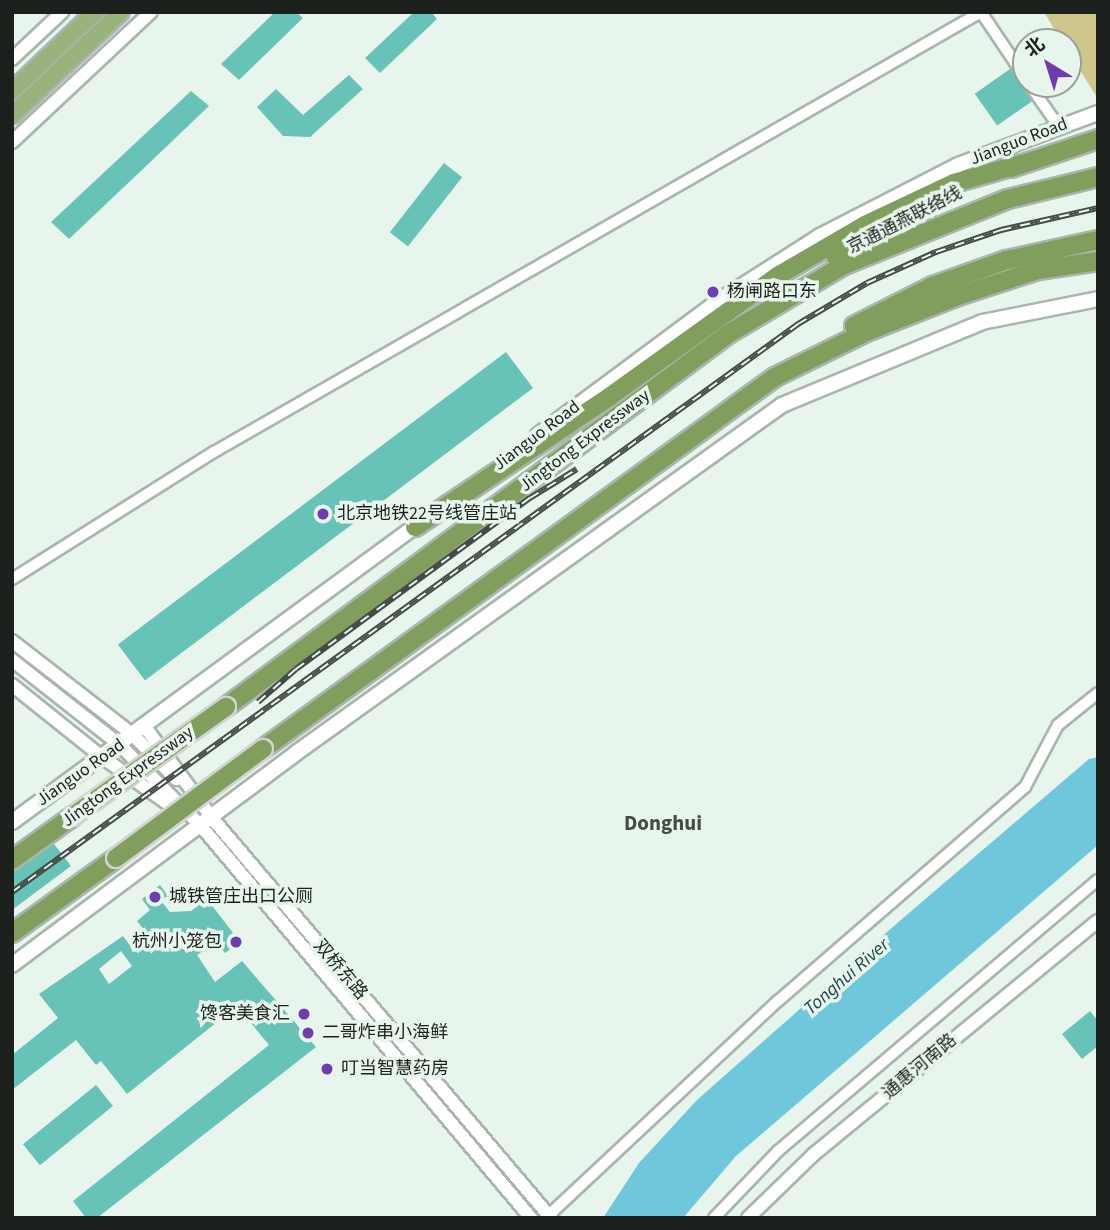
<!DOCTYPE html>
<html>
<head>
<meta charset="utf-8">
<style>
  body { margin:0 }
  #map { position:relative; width:1110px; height:1230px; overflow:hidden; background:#e8f5ec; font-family:"Source Sans 3","Noto Sans SC",sans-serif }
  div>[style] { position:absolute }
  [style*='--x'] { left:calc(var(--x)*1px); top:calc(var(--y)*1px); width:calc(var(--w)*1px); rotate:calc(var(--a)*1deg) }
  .green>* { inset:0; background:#cfc68b }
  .water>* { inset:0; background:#6ec7db }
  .building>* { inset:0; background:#67c3b8; transform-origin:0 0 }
  .roads { filter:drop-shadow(2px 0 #a9b5ad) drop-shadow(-2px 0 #a9b5ad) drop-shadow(0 2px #a9b5ad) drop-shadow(0 -2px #a9b5ad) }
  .minor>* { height:10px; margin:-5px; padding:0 5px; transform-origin:5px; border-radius:5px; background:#fff }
  .tertiary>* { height:12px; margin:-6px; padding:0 6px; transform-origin:6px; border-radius:6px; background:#fff }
  .secondary>* { height:14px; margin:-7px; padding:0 7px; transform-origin:7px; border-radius:7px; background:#fff }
  .trunk>* { height:16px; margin:-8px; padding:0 8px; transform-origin:8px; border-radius:8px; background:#9ab27c }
  .motorway>* { height:18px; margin:-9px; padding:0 9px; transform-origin:9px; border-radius:9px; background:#819e5c }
  .rail>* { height:6px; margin-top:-3px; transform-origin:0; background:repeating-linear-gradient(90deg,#e8f5ec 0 10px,#454b47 0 20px); box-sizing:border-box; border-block:2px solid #454b47 }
  .bridges { filter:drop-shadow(2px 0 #d2d3d2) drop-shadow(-2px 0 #d2d3d2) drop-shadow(0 2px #d2d3d2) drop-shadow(0 -2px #d2d3d2) }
  .motorway-bridge>* { height:18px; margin:-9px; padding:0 9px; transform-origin:9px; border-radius:9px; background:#819e5c }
  .dots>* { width:19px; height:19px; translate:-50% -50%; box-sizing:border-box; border:4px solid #e8f5ec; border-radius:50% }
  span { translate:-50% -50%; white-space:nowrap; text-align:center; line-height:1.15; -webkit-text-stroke:7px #e8f5ec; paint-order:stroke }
  .street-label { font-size:18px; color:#1d211e }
  .poi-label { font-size:18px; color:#1d211e }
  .left { translate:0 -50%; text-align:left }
  .right { translate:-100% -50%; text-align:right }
  .water-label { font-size:19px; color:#1c454e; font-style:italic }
  .quarter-label { font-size:21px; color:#424d46; font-weight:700 }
  .frame { position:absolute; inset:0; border:14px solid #1d211e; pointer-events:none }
  .north { position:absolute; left:1012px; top:28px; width:70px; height:70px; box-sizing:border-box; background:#e8f5ec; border:2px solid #97a09a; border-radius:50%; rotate:322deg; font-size:19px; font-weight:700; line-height:28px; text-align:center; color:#1d211e }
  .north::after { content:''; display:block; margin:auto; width:24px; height:32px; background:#6f3bb1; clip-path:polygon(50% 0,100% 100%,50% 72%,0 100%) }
</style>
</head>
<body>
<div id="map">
  <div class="green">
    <i style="clip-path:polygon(1044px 12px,1098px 12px,1098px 99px,1068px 51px,1068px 42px,1062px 42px)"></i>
  </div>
  <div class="water">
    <i style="clip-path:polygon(1098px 757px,1098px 845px,736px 1156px,683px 1218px,603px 1218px,639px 1163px,697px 1100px,895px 925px,1089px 759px)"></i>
  </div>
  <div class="building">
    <i style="clip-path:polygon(275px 12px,296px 12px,303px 18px,239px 80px,221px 64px)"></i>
    <i style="clip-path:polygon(414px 12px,431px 12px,437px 19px,380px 73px,365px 58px)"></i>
    <i style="left:1010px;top:69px;width:39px;height:43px;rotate:55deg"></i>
    <i style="clip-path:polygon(349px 75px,363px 89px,310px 137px,283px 136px,257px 107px,276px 89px,303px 115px)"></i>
    <i style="clip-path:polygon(191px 91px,209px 106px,144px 168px,69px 239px,51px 222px)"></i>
    <i style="left:444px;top:163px;width:23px;height:88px;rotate:38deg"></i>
    <i style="left:506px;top:352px;width:45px;height:486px;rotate:53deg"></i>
    <i style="clip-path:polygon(54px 844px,71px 866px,12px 910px,12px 871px)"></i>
    <i style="clip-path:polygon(evenodd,160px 885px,168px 896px,161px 901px,170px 912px,191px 911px,207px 899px,240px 942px,225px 953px,216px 942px,197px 955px,215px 982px,242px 961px,316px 1047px,97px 1218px,86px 1218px,73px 1201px,269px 1045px,237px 1006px,127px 1094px,101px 1061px,96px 1065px,76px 1040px,12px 1090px,12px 1055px,58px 1018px,39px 994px,123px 936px,135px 952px,153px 941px,137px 921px,150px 910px,142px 899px,160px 885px,121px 951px,132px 966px,109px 984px,99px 969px,121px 951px)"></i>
    <i style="clip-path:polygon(1090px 1011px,1098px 1021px,1098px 1046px,1082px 1059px,1062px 1034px)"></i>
    <i style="left:96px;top:1085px;width:27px;height:94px;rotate:51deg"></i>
  </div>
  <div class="roads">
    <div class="minor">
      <i style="--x:981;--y:12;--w:81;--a:56.1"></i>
      <i style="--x:1029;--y:84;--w:52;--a:55.1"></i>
      <i style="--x:12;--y:579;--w:239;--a:-32.2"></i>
      <i style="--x:214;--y:452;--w:884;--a:-29.84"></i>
      <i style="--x:549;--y:1215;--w:313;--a:-43.1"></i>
      <i style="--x:778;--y:1001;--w:327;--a:-40.9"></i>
      <i style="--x:1025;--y:787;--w:70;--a:-62"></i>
      <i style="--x:1058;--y:725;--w:51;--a:-38.7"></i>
      <i style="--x:714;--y:1218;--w:93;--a:-46.3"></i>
      <i style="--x:778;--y:1151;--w:419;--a:-40.3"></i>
    </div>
    <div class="tertiary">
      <i style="--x:12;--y:59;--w:69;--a:-43.2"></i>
      <i style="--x:12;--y:142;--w:190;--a:-43.1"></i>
      <i style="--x:12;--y:641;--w:153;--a:37.8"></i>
      <i style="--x:133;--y:735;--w:62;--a:45.7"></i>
      <i style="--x:12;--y:660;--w:137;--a:38.2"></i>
      <i style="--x:120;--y:745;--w:115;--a:45"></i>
      <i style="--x:201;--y:826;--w:512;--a:49.91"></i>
      <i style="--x:12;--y:685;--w:115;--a:38.7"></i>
      <i style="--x:102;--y:757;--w:88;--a:35.3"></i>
      <i style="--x:145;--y:727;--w:113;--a:53.6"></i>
      <i style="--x:212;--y:818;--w:524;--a:49.72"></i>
      <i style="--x:748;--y:1218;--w:92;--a:-44.1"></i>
      <i style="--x:814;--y:1154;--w:367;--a:-39.4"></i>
    </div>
    <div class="secondary">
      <i style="--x:538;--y:435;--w:227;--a:-36.6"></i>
      <i style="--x:720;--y:300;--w:119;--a:-32.6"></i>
      <i style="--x:820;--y:236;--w:155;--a:-27.2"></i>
      <i style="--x:958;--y:165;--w:149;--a:-20.4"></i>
      <i style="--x:12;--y:822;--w:507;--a:-36.26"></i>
      <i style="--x:12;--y:965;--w:354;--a:-36.7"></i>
      <i style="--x:296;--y:753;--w:598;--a:-35.6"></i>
      <i style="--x:782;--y:405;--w:217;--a:-22.5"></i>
      <i style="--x:982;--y:322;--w:118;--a:-11.2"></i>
    </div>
    <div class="trunk">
      <i style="--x:12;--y:91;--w:115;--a:-43.6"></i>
      <i style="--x:12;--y:115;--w:150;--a:-43.4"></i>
    </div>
    <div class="motorway">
      <i style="--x:1011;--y:168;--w:92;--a:-18.4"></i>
      <i style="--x:836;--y:257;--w:88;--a:-28.6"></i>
      <i style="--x:854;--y:326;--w:89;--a:-26.9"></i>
      <i style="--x:933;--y:286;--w:78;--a:-19.4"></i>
      <i style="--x:1007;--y:260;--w:93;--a:-12.4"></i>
      <i style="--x:415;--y:527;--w:234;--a:-33.8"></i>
      <i style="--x:609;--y:397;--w:209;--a:-35.7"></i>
      <i style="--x:779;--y:275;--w:99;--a:-30.2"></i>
      <i style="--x:865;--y:225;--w:98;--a:-25.3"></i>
      <i style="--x:954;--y:183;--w:70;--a:-15.8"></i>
      <i style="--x:226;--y:707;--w:625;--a:-36.61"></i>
      <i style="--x:728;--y:334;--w:133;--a:-30.8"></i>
      <i style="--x:842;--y:266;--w:179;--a:-22"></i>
      <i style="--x:1008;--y:199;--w:93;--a:-13.7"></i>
      <i style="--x:263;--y:749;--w:633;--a:-36"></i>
      <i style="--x:775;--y:377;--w:102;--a:-26.3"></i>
      <i style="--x:866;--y:332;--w:99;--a:-21.4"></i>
      <i style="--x:958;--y:296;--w:84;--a:-18"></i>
      <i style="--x:1038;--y:270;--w:61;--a:-8.5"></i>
      <i style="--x:12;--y:860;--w:75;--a:-35.8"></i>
      <i style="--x:12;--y:933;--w:128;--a:-35.8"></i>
    </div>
  </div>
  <div class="rail">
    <i style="--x:258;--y:702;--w:50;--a:-41"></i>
    <i style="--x:296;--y:669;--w:290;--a:-36.2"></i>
    <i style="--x:530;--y:498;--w:55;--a:-31.7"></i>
    <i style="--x:12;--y:892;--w:970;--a:-35.85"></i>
    <i style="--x:798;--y:324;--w:80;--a:-30.7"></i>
    <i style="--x:867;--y:283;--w:76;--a:-24.2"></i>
    <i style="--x:936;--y:252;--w:69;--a:-18.7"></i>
    <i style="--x:1001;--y:230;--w:99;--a:-12.8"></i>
  </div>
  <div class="bridges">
    <div class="motorway-bridge">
      <i style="--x:73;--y:816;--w:188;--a:-35.5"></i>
      <i style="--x:116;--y:858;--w:183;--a:-36.6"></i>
    </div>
  </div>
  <div class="dots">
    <i style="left:713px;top:292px;background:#6f3bb1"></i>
    <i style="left:323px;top:514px;background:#6f3bb1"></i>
    <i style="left:155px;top:897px;background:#6f3bb1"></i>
    <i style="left:236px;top:942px;background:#6f3bb1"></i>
    <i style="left:304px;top:1014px;background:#6f3bb1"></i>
    <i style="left:308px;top:1033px;background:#6f3bb1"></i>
    <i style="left:327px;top:1069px;background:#6f3bb1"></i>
  </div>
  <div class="street-label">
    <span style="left:1019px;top:142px;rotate:-21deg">Jianguo Road</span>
    <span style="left:905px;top:221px;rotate:-27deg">京通通燕联络线</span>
    <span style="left:537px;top:436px;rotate:-37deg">Jianguo Road</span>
    <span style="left:585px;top:441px;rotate:-37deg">Jingtong Expressway</span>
    <span style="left:81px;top:773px;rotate:-35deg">Jianguo Road</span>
    <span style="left:128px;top:777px;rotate:-36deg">Jingtong Expressway</span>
    <span style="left:340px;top:970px;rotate:50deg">双桥东路</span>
    <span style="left:920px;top:1067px;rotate:-40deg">通惠河南路</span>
  </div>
  <div class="poi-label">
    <span class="left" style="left:727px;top:292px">杨闸路口东</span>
    <span class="left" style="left:337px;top:514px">北京地铁22号线管庄站</span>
    <span class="left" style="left:169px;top:897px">城铁管庄出口公厕</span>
    <span class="right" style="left:222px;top:942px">杭州小笼包</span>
    <span class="right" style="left:290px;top:1014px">馋客美食汇</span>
    <span class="left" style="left:322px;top:1033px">二哥炸串小海鲜</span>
    <span class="left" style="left:341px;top:1069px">叮当智慧药房</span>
  </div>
  <div class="water-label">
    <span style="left:847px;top:977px;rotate:-41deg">Tonghui River</span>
  </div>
  <div class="quarter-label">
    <span style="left:663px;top:823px">Donghui</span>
  </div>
  <div class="frame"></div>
  <div class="north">北</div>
</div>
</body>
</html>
